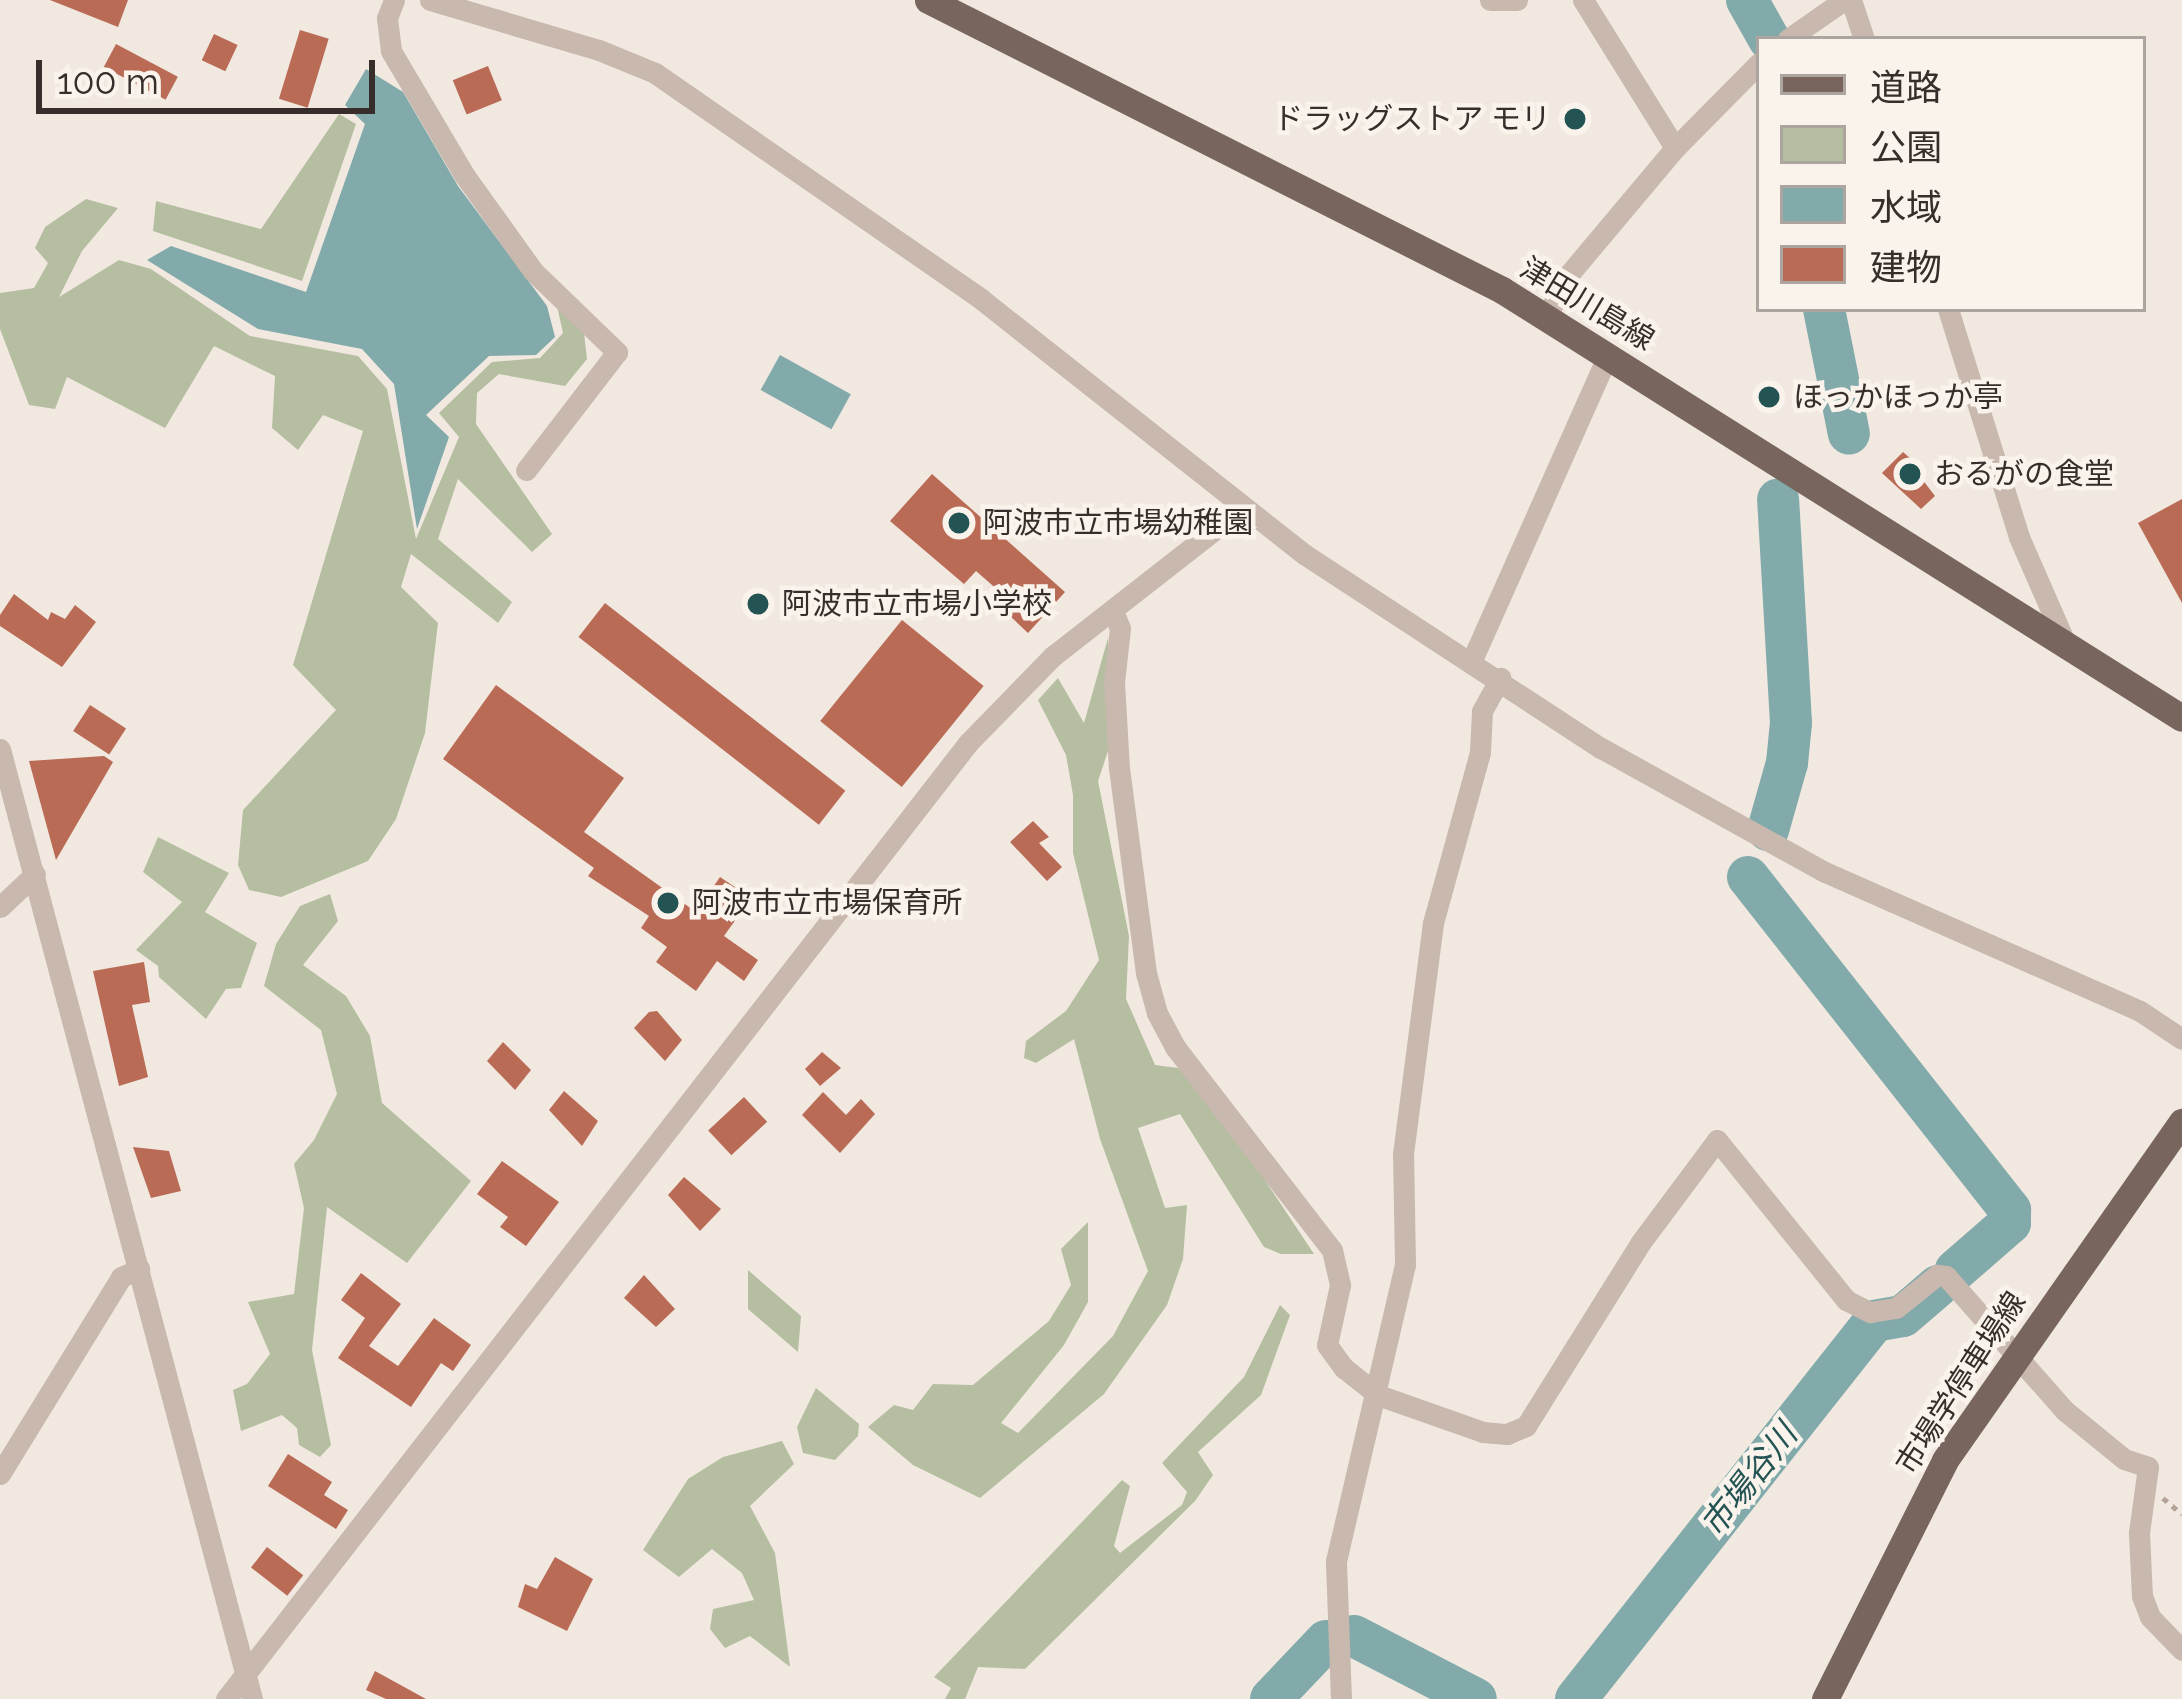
<!DOCTYPE html>
<html>
<head>
<meta charset="utf-8">
<style>
  body { margin:0 }
  #map { position:relative; width:2182px; height:1699px; overflow:hidden; background:#f1e8e0; font-family:Raleway,"Noto Sans JP",sans-serif }
  div>[style] { position:absolute }
  [style*='--x'] { left:calc(var(--x)*1px); top:calc(var(--y)*1px); width:calc(var(--w)*1px); rotate:calc(var(--a)*1deg) }
  .green>* { inset:0; background:#b5bea1 }
  .water>* { inset:0; background:#82aaab; transform-origin:0 0 }
  .river>* { height:42px; margin:-21px; padding:0 21px; transform-origin:21px; border-radius:21px; background:#82aaab }
  .building>* { inset:0; background:#ba6b55; transform-origin:0 0 }
  .path>* { height:4.5px; margin-top:-2.25px; transform-origin:0; background:repeating-linear-gradient(90deg,#b4a397 0 6px,transparent 0 12px) }
  .minor>* { height:21px; margin:-10.5px; padding:0 10.5px; transform-origin:10.5px; border-radius:10.5px; background:#c8b8ad }
  .major>* { height:27px; margin:-13.5px; padding:0 13.5px; transform-origin:13.5px; border-radius:13.5px; background:#77655e }
  .dots>* { width:33px; height:33px; translate:-50% -50%; box-sizing:border-box; border:6px solid #f9f3ec; border-radius:50% }
  span { translate:-50% -50%; white-space:nowrap; text-align:center; line-height:1.15; -webkit-text-stroke:9px #f9f3ec; paint-order:stroke }
  .poi-label { font-size:30px; color:#372e2b }
  .right { translate:-100% -50%; text-align:right }
  .left { translate:0 -50%; text-align:left }
  .street-label { font-size:30px; color:#372e2b }
  .water-label { font-size:33px; color:#245354; font-style:italic }
  .legend { position:absolute; left:1756px; top:36px; width:390px; height:276px; box-sizing:border-box; background:#f9f3ec; border:3px solid #aba49f; margin:0; padding:15px 21px; list-style:none; font-size:36px; color:#372e2b }
  .legend li { display:flex; align-items:center; gap:24px; height:60px }
  .legend b { width:60px; border:3px solid #aba49f }
  .scale { position:absolute; left:36px; top:60px; width:339px; height:54px; box-sizing:border-box; border:6px solid #372e2b; border-top:0; padding-left:15px; font-size:36px; line-height:42px; white-space:nowrap; color:#372e2b; -webkit-text-stroke:9px #f9f3ec; paint-order:stroke }
</style>
</head>
<body>
<div id="map">
  <div class="green">
    <i style="clip-path:polygon(339px 114px,356px 124px,302px 281px,153px 231px,156px 201px,261px 229px)"></i>
    <i style="clip-path:polygon(86px 199px,118px 208px,82px 251px,59px 297px,119px 260px,151px 269px,250px 336px,358px 356px,387px 389px,416px 539px,459px 437px,439px 413px,492px 362px,540px 358px,563px 333px,557px 306px,584px 333px,587px 359px,565px 386px,499px 374px,477px 393px,476px 424px,552px 534px,532px 552px,458px 479px,438px 539px,512px 602px,498px 623px,411px 554px,401px 587px,438px 623px,425px 733px,396px 819px,368px 861px,281px 897px,249px 890px,238px 865px,243px 810px,336px 710px,293px 665px,363px 431px,323px 415px,298px 450px,272px 428px,275px 376px,214px 346px,165px 428px,67px 377px,55px 409px,29px 405px,0 329px,0 293px,34px 288px,48px 263px,35px 248px,45px 227px)"></i>
    <i style="clip-path:polygon(1108px 638px,1109px 748px,1098px 781px,1129px 936px,1126px 999px,1155px 1065px,1178px 1068px,1223px 1117px,1314px 1254px,1281px 1254px,1264px 1247px,1180px 1114px,1138px 1128px,1165px 1208px,1187px 1205px,1183px 1259px,1167px 1305px,1104px 1394px,980px 1498px,913px 1465px,868px 1427px,894px 1405px,913px 1410px,933px 1384px,973px 1385px,1049px 1321px,1071px 1285px,1061px 1249px,1088px 1222px,1088px 1302px,1064px 1345px,1001px 1423px,1018px 1433px,1113px 1336px,1148px 1271px,1100px 1139px,1074px 1039px,1036px 1063px,1024px 1058px,1026px 1041px,1066px 1011px,1099px 960px,1073px 853px,1073px 795px,1066px 755px,1038px 700px,1058px 678px,1084px 723px)"></i>
    <i style="clip-path:polygon(158px 837px,229px 873px,205px 912px,257px 943px,241px 988px,226px 989px,206px 1019px,159px 977px,158px 966px,136px 950px,182px 902px,143px 872px)"></i>
    <i style="clip-path:polygon(330px 894px,338px 921px,303px 965px,346px 996px,370px 1036px,382px 1103px,471px 1181px,407px 1263px,327px 1207px,312px 1350px,331px 1445px,320px 1457px,299px 1445px,297px 1428px,282px 1415px,241px 1431px,233px 1390px,247px 1384px,270px 1354px,248px 1302px,294px 1294px,304px 1208px,294px 1164px,314px 1140px,337px 1094px,321px 1030px,264px 986px,276px 944px,300px 906px)"></i>
    <i style="clip-path:polygon(748px 1270px,801px 1316px,798px 1352px,748px 1309px)"></i>
    <i style="clip-path:polygon(1280px 1305px,1290px 1315px,1261px 1395px,1198px 1452px,1213px 1475px,1195px 1501px,1025px 1669px,978px 1667px,965px 1699px,945px 1699px,951px 1688px,934px 1677px,1122px 1480px,1130px 1486px,1114px 1546px,1120px 1553px,1182px 1505px,1187px 1492px,1162px 1463px,1244px 1377px)"></i>
    <i style="clip-path:polygon(816px 1388px,859px 1424px,858px 1436px,835px 1460px,803px 1453px,797px 1427px)"></i>
    <i style="clip-path:polygon(782px 1441px,794px 1464px,750px 1506px,775px 1553px,790px 1667px,750px 1636px,725px 1648px,710px 1629px,713px 1609px,754px 1600px,742px 1573px,712px 1549px,679px 1577px,643px 1550px,688px 1479px,723px 1457px)"></i>
  </div>
  <div class="water">
    <i style="clip-path:polygon(366px 69px,403px 92px,458px 186px,547px 306px,555px 337px,536px 355px,489px 356px,426px 415px,449px 437px,417px 529px,394px 384px,362px 349px,258px 329px,147px 260px,171px 246px,306px 292px,365px 124px,345px 105px)"></i>
    <i style="left:780px;top:355px;width:81px;height:40px;rotate:29deg"></i>
  </div>
  <div class="river">
    <i style="--x:1747;--y:0;--w:45;--a:60.6"></i>
    <i style="--x:1824;--y:309;--w:127;--a:78.7"></i>
    <i style="--x:1768;--y:830;--w:70;--a:-74.2"></i>
    <i style="--x:1787;--y:763;--w:40;--a:-84.3"></i>
    <i style="--x:1791;--y:723;--w:224;--a:-93.3"></i>
    <i style="--x:1748;--y:877;--w:424;--a:51.8"></i>
    <i style="--x:2010;--y:1210;--w:13;--a:90"></i>
    <i style="--x:2010;--y:1223;--w:72;--a:139"></i>
    <i style="--x:1354;--y:1636;--w:137;--a:27.3"></i>
    <i style="--x:1271;--y:1699;--w:80;--a:-46.5"></i>
    <i style="--x:1576;--y:1699;--w:481;--a:-51.7"></i>
    <i style="--x:1874;--y:1321;--w:29;--a:-10"></i>
    <i style="--x:1903;--y:1316;--w:46;--a:-40.6"></i>
  </div>
  <div class="building">
    <i style="clip-path:polygon(50px 0,128px 0,118px 27px)"></i>
    <i style="left:300px;top:30px;width:30px;height:72px;rotate:17deg"></i>
    <i style="left:214px;top:34px;width:26px;height:29px;rotate:25deg"></i>
    <i style="left:116px;top:44px;width:70px;height:26px;rotate:28deg"></i>
    <i style="left:488px;top:66px;width:37px;height:38px;rotate:68deg"></i>
    <i style="clip-path:polygon(1903px 452px,1919px 466px,1915px 470px,1935px 496px,1921px 509px,1882px 473px)"></i>
    <i style="clip-path:polygon(932px 474px,1065px 592px,1028px 633px,1009px 615px,1016px 606px,976px 571px,964px 584px,890px 521px)"></i>
    <i style="clip-path:polygon(2182px 499px,2182px 603px,2138px 523px)"></i>
    <i style="clip-path:polygon(14px 594px,48px 620px,51px 612px,65px 619px,75px 605px,96px 622px,62px 667px,0 626px,0 615px)"></i>
    <i style="left:605px;top:603px;width:305px;height:43px;rotate:38deg"></i>
    <i style="left:902px;top:620px;width:105px;height:130px;rotate:39deg"></i>
    <i style="clip-path:polygon(496px 685px,624px 778px,584px 832px,696px 912px,720px 877px,751px 898px,724px 936px,758px 960px,744px 981px,717px 961px,696px 991px,656px 962px,667px 947px,641px 928px,649px 916px,588px 876px,594px 868px,443px 759px)"></i>
    <i style="left:90px;top:705px;width:43px;height:31px;rotate:33deg"></i>
    <i style="clip-path:polygon(104px 756px,113px 762px,56px 860px,29px 761px)"></i>
    <i style="clip-path:polygon(1033px 821px,1049px 837px,1039px 843px,1062px 867px,1047px 881px,1010px 842px)"></i>
    <i style="clip-path:polygon(144px 962px,150px 1002px,132px 1005px,148px 1077px,119px 1086px,93px 971px)"></i>
    <i style="clip-path:polygon(657px 1011px,682px 1040px,665px 1061px,634px 1028px,649px 1012px)"></i>
    <i style="clip-path:polygon(503px 1042px,531px 1070px,515px 1090px,487px 1061px)"></i>
    <i style="clip-path:polygon(822px 1052px,841px 1068px,820px 1086px,805px 1069px)"></i>
    <i style="clip-path:polygon(564px 1091px,598px 1121px,582px 1146px,549px 1110px)"></i>
    <i style="clip-path:polygon(823px 1092px,846px 1115px,861px 1099px,875px 1114px,840px 1153px,802px 1115px)"></i>
    <i style="left:744px;top:1097px;width:34px;height:49px;rotate:47deg"></i>
    <i style="clip-path:polygon(133px 1147px,169px 1151px,181px 1191px,151px 1198px)"></i>
    <i style="clip-path:polygon(502px 1161px,559px 1202px,526px 1246px,500px 1227px,508px 1217px,477px 1194px)"></i>
    <i style="clip-path:polygon(684px 1177px,721px 1209px,700px 1231px,668px 1195px)"></i>
    <i style="clip-path:polygon(361px 1273px,401px 1304px,369px 1346px,398px 1366px,434px 1318px,471px 1345px,453px 1371px,441px 1363px,411px 1407px,338px 1358px,365px 1318px,341px 1300px)"></i>
    <i style="clip-path:polygon(644px 1275px,675px 1309px,656px 1327px,624px 1298px)"></i>
    <i style="clip-path:polygon(288px 1454px,332px 1482px,324px 1495px,348px 1510px,336px 1529px,268px 1486px)"></i>
    <i style="left:267px;top:1547px;width:46px;height:26px;rotate:38deg"></i>
    <i style="clip-path:polygon(555px 1557px,593px 1579px,567px 1631px,518px 1607px,525px 1584px,537px 1589px)"></i>
    <i style="clip-path:polygon(375px 1671px,426px 1699px,386px 1699px,366px 1690px)"></i>
  </div>
  <div class="path">
    <i style="--x:2163;--y:1498;--w:25;--a:40"></i>
  </div>
  <div class="minor">
    <i style="--x:394;--y:0;--w:19;--a:111"></i>
    <i style="--x:387;--y:18;--w:33;--a:83"></i>
    <i style="--x:391;--y:51;--w:145;--a:59.4"></i>
    <i style="--x:465;--y:176;--w:117;--a:54.4"></i>
    <i style="--x:533;--y:271;--w:117;--a:44"></i>
    <i style="--x:617;--y:352;--w:149;--a:127.6"></i>
    <i style="--x:430;--y:0;--w:176;--a:16.5"></i>
    <i style="--x:599;--y:50;--w:61;--a:22.3"></i>
    <i style="--x:655;--y:73;--w:397;--a:34.7"></i>
    <i style="--x:981;--y:299;--w:412;--a:38.3"></i>
    <i style="--x:1304;--y:554;--w:355;--a:33.2"></i>
    <i style="--x:1601;--y:748;--w:256;--a:29"></i>
    <i style="--x:1825;--y:872;--w:344;--a:23.8"></i>
    <i style="--x:2140;--y:1011;--w:50;--a:33.7"></i>
    <i style="--x:1490;--y:0;--w:27;--a:0"></i>
    <i style="--x:1583;--y:0;--w:174;--a:58.1"></i>
    <i style="--x:1851;--y:0;--w:41;--a:71.6"></i>
    <i style="--x:1788;--y:39;--w:68;--a:-34.9"></i>
    <i style="--x:1948;--y:309;--w:239;--a:72.7"></i>
    <i style="--x:2019;--y:537;--w:112;--a:66.4"></i>
    <i style="--x:1546;--y:317;--w:50;--a:-61.4"></i>
    <i style="--x:1570;--y:273;--w:163;--a:-50"></i>
    <i style="--x:1675;--y:148;--w:120;--a:-45.3"></i>
    <i style="--x:1113;--y:611;--w:18;--a:68"></i>
    <i style="--x:1120;--y:628;--w:54;--a:96.3"></i>
    <i style="--x:1114;--y:682;--w:86;--a:86.7"></i>
    <i style="--x:1119;--y:768;--w:207;--a:82.5"></i>
    <i style="--x:1146;--y:973;--w:41;--a:74.6"></i>
    <i style="--x:1157;--y:1013;--w:38;--a:62"></i>
    <i style="--x:1175;--y:1047;--w:257;--a:52.3"></i>
    <i style="--x:1332;--y:1250;--w:36;--a:77"></i>
    <i style="--x:1340;--y:1285;--w:61;--a:102.2"></i>
    <i style="--x:1327;--y:1345;--w:29;--a:54"></i>
    <i style="--x:1344;--y:1368;--w:43;--a:38.5"></i>
    <i style="--x:1378;--y:1395;--w:111;--a:19.4"></i>
    <i style="--x:1483;--y:1432;--w:24;--a:5"></i>
    <i style="--x:1507;--y:1434;--w:21;--a:-23"></i>
    <i style="--x:1526;--y:1426;--w:217;--a:-58"></i>
    <i style="--x:1641;--y:1242;--w:127;--a:-53.3"></i>
    <i style="--x:1717;--y:1140;--w:206;--a:51.1"></i>
    <i style="--x:1846;--y:1300;--w:27;--a:27"></i>
    <i style="--x:1870;--y:1312;--w:26;--a:-9"></i>
    <i style="--x:1896;--y:1308;--w:53;--a:-38.8"></i>
    <i style="--x:1937;--y:1275;--w:9;--a:6"></i>
    <i style="--x:1946;--y:1276;--w:179;--a:48.6"></i>
    <i style="--x:2064;--y:1410;--w:77;--a:39.2"></i>
    <i style="--x:2124;--y:1459;--w:25;--a:18"></i>
    <i style="--x:2148;--y:1467;--w:67;--a:97.8"></i>
    <i style="--x:2139;--y:1533;--w:63;--a:87.3"></i>
    <i style="--x:2142;--y:1596;--w:22;--a:69"></i>
    <i style="--x:2150;--y:1617;--w:46;--a:45.9"></i>
    <i style="--x:1472;--y:660;--w:335;--a:-66"></i>
    <i style="--x:0;--y:749;--w:983;--a:75.14"></i>
    <i style="--x:0;--y:907;--w:48;--a:-43.3"></i>
    <i style="--x:0;--y:1474;--w:231;--a:-58.4"></i>
    <i style="--x:121;--y:1277;--w:20;--a:-24"></i>
    <i style="--x:226;--y:1699;--w:1210;--a:-52.18"></i>
    <i style="--x:968;--y:743;--w:122;--a:-45.7"></i>
    <i style="--x:1053;--y:656;--w:242;--a:-38"></i>
    <i style="--x:1341;--y:1699;--w:138;--a:-92.1"></i>
    <i style="--x:1336;--y:1561;--w:304;--a:-76.9"></i>
    <i style="--x:1405;--y:1265;--w:111;--a:-91"></i>
    <i style="--x:1403;--y:1154;--w:233;--a:-82.6"></i>
    <i style="--x:1433;--y:923;--w:177;--a:-74.6"></i>
    <i style="--x:1480;--y:752;--w:41;--a:-87.2"></i>
    <i style="--x:1482;--y:711;--w:38;--a:-61"></i>
  </div>
  <div class="major">
    <i style="--x:928;--y:0;--w:643;--a:26.8"></i>
    <i style="--x:1502;--y:290;--w:803;--a:32.19"></i>
    <i style="--x:1825;--y:1699;--w:267;--a:-63.3"></i>
    <i style="--x:1945;--y:1460;--w:413;--a:-55"></i>
  </div>
  <div class="dots">
    <i style="left:1575px;top:119px;background:#245354"></i>
    <i style="left:1769px;top:397px;background:#245354"></i>
    <i style="left:1910px;top:474px;background:#245354"></i>
    <i style="left:959px;top:523px;background:#245354"></i>
    <i style="left:758px;top:604px;background:#245354"></i>
    <i style="left:668px;top:903px;background:#245354"></i>
  </div>
  <div class="poi-label">
    <span class="right" style="left:1551px;top:119px">ドラッグストア モリ</span>
    <span class="left" style="left:1793px;top:397px">ほっかほっか亭</span>
    <span class="left" style="left:1934px;top:474px">おるがの食堂</span>
    <span class="left" style="left:983px;top:523px">阿波市立市場幼稚園</span>
    <span class="left" style="left:782px;top:604px">阿波市立市場小学校</span>
    <span class="left" style="left:692px;top:903px">阿波市立市場保育所</span>
  </div>
  <div class="street-label">
    <span style="left:1587px;top:304px;rotate:31deg">津田川島線</span>
    <span style="left:1961px;top:1383px;rotate:-57deg">市場学停車場線</span>
  </div>
  <div class="water-label">
    <span style="left:1749px;top:1480px;rotate:-52deg">市場谷川</span>
  </div>
  <ul class="legend">
  <li><b style="height:15px;background:#77655e"></b>道路</li>
  <li><b style="height:33px;background:#b5bea1"></b>公園</li>
  <li><b style="height:33px;background:#82aaab"></b>水域</li>
  <li><b style="height:33px;background:#ba6b55"></b>建物</li>
  </ul>
  <div class="scale">100 m</div>
</div>
</body>
</html>
